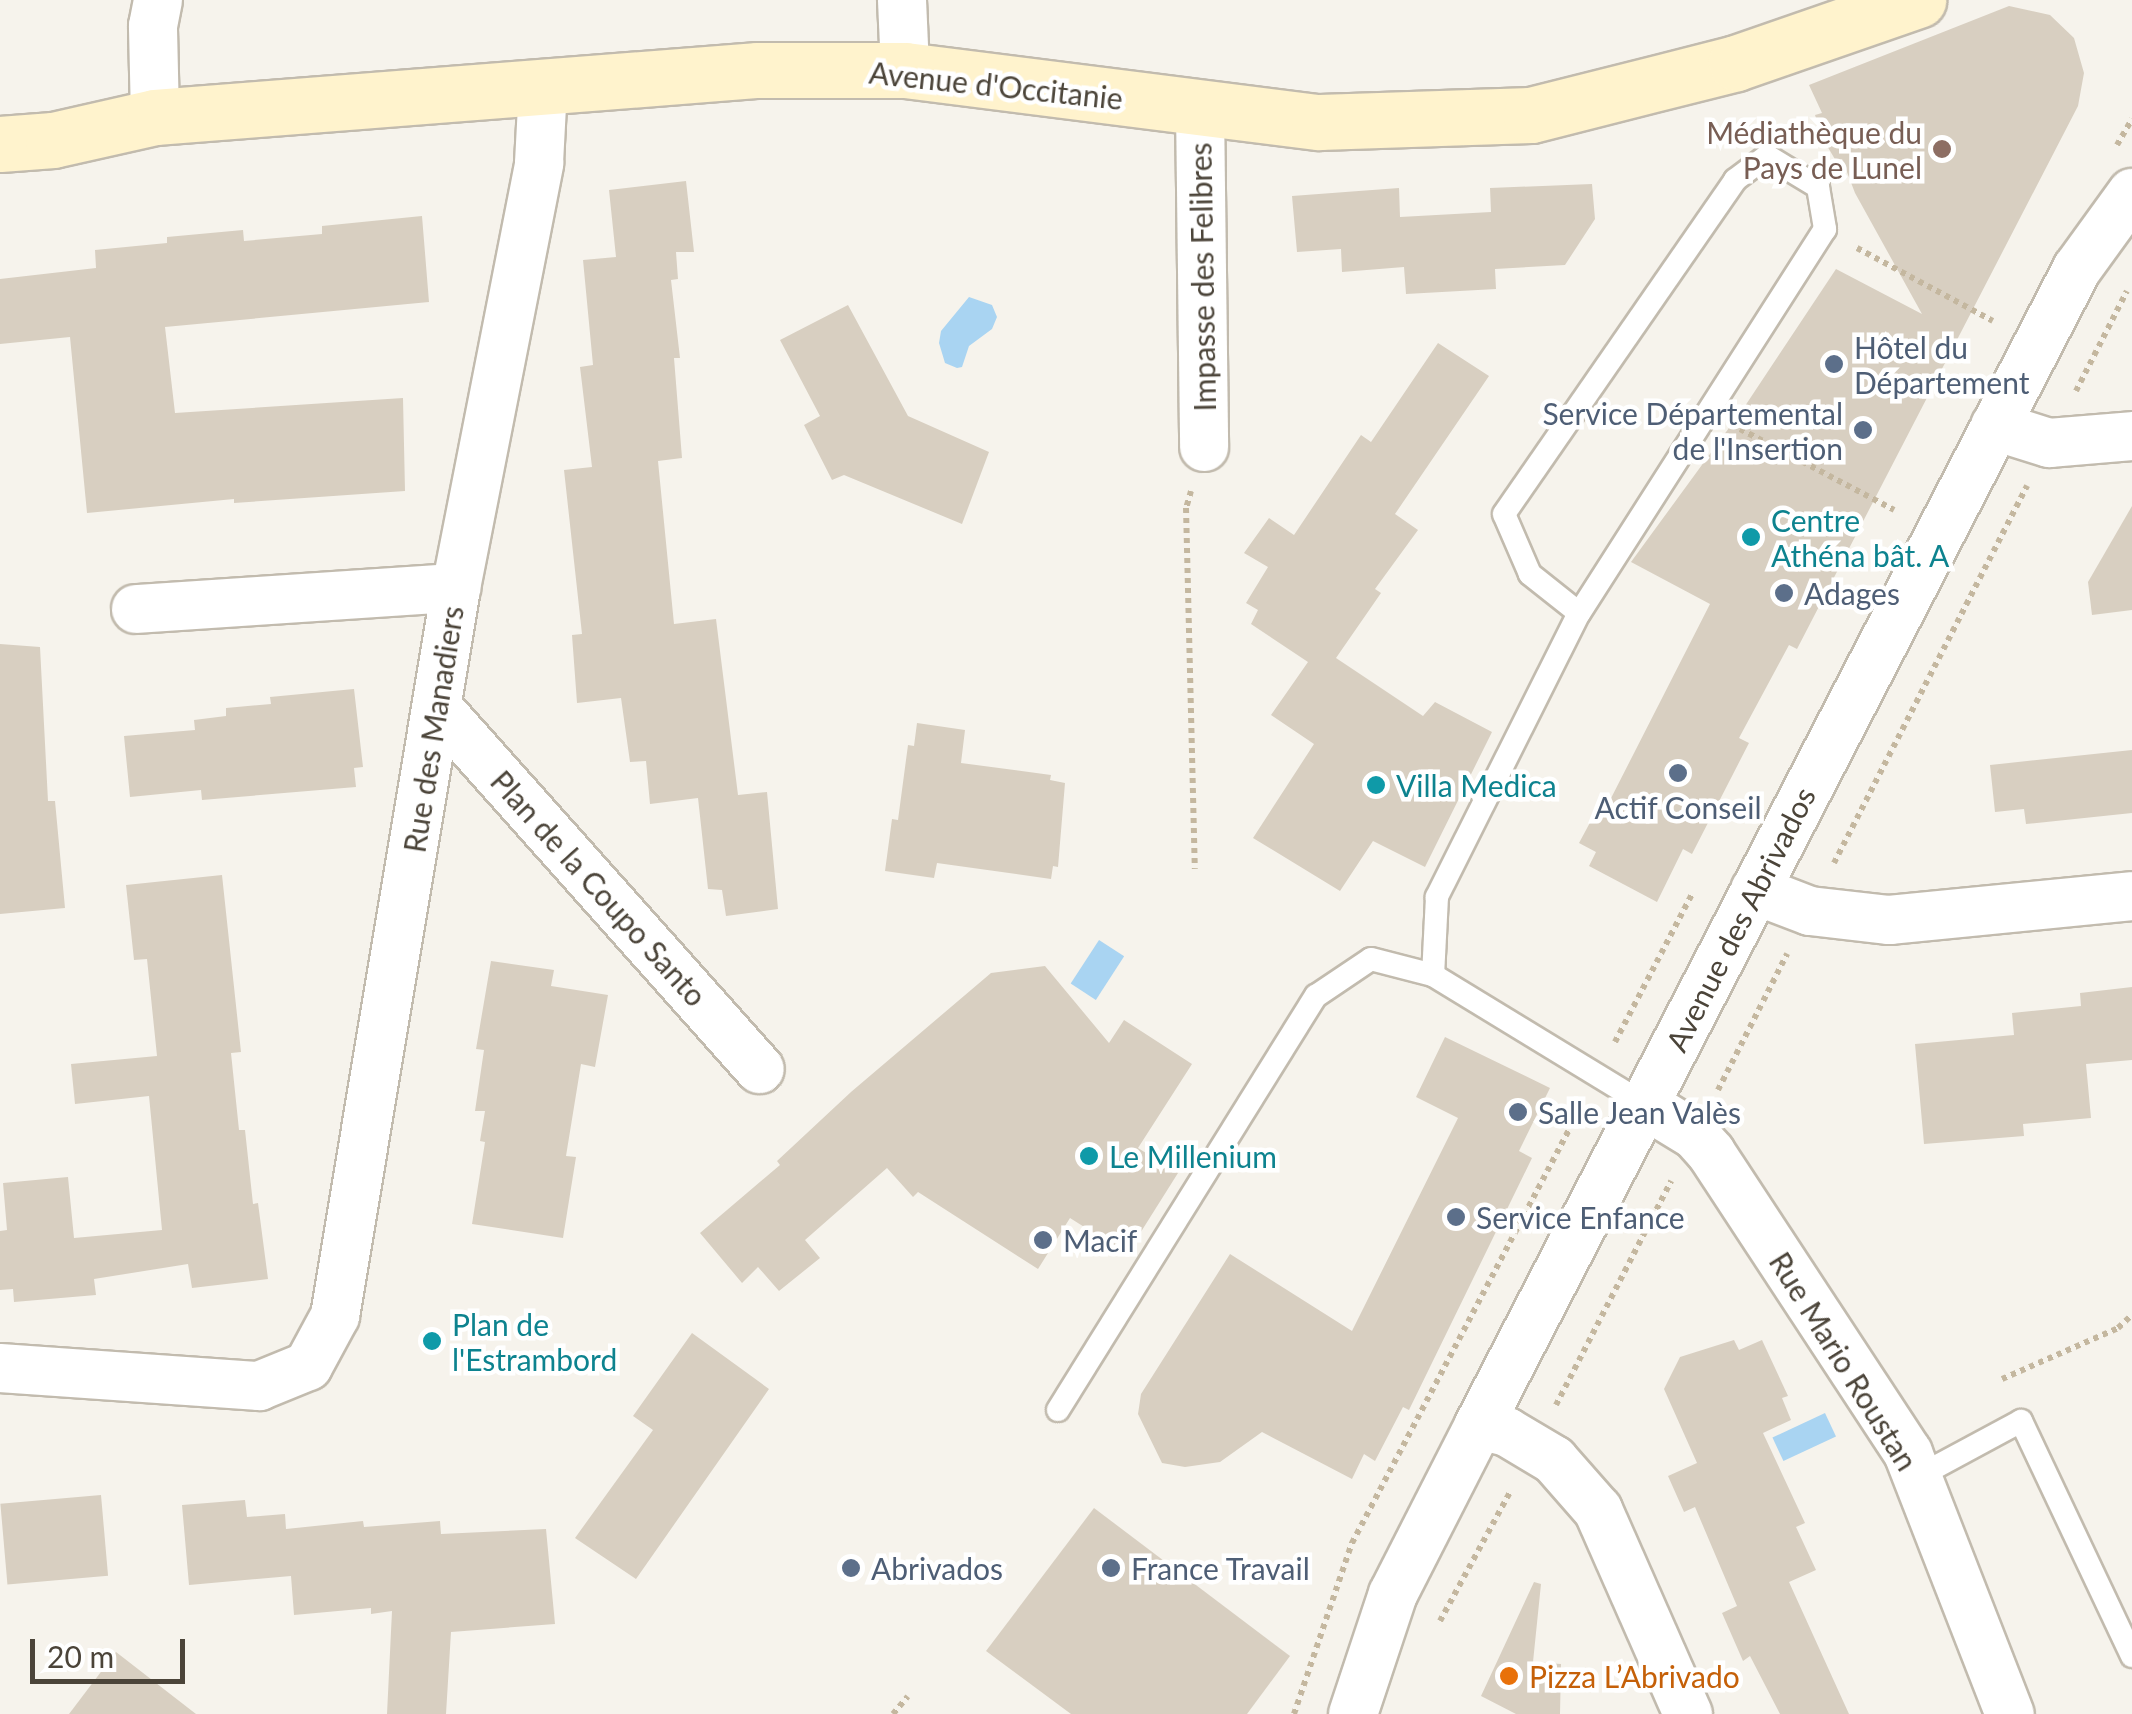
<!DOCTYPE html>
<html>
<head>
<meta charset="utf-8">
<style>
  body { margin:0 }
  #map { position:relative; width:2132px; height:1714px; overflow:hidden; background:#f6f3ec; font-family:Lato,sans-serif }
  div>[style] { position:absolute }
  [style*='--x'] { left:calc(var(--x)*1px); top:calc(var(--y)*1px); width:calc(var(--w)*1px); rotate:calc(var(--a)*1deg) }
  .water>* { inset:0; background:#a9d4f2; transform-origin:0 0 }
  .building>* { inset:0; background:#d8cfc1; transform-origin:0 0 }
  .path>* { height:6px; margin-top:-3px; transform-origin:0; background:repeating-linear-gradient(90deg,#c4b79f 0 5px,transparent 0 10px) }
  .roads { filter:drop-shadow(2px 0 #c2bbae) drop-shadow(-2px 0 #c2bbae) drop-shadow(0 2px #c2bbae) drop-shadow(0 -2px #c2bbae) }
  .lane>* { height:22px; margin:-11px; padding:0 11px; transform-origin:11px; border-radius:11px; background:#fff }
  .street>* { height:48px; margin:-24px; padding:0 24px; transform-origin:24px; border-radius:24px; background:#fff }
  .secondary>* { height:55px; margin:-27.5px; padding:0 27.5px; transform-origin:27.5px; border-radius:27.5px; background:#fff3cd }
  .dots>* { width:28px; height:28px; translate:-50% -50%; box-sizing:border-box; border:5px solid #fff; border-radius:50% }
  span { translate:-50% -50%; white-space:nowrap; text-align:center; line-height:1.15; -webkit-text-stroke:9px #fff; paint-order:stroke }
  .street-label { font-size:30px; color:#4b4439 }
  .education-label { font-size:30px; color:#785e54 }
  .right { translate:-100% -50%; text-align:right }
  .service-label { font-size:30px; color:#4e5e75 }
  .left { translate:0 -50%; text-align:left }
  .culture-label { font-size:30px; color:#0d838f }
  .food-label { font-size:30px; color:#c56008 }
  .scale { position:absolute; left:30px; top:1639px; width:155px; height:45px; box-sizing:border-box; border:5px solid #4b4439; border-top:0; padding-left:12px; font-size:30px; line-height:35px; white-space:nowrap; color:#4b4439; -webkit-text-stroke:8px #fff; paint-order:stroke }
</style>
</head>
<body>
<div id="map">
  <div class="water">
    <i style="clip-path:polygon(969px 297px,992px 305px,997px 317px,992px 329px,969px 346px,962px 367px,957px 368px,945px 363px,939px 343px,941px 331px)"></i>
    <i style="left:1099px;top:940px;width:30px;height:52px;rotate:33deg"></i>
    <i style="left:1825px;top:1413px;width:26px;height:58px;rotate:65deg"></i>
  </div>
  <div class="building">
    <i style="clip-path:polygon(2009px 6px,2050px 15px,2074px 38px,2084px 73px,2078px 106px,1797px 649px,1789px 645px,1739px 738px,1749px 743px,1692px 854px,1683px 849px,1657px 902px,1589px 866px,1596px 852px,1579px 843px,1600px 804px,1606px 808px,1710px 604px,1631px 562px,1745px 406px,1836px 269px,1922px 314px,1855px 193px,1842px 159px,1836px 161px,1823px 139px,1815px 115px,1822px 113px,1809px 85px)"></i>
    <i style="clip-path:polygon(686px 181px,694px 252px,676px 252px,678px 279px,671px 280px,680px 358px,674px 358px,682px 458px,658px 461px,674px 624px,716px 619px,738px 795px,767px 792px,778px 909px,726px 916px,722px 890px,708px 889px,698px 798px,650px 804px,646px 761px,630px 762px,621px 698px,577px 703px,572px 635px,582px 634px,564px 470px,592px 467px,580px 367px,593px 365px,583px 260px,616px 257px,609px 190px)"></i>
    <i style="clip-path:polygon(1592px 184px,1595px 219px,1565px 265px,1495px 269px,1496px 289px,1406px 294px,1404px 267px,1342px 272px,1341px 249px,1297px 252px,1292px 196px,1399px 188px,1400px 217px,1491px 212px,1490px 188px)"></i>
    <i style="clip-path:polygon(422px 216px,429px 302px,165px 327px,175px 413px,403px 398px,405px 491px,234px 503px,234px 499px,87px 513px,70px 337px,0 344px,0 279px,96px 268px,95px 250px,167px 243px,167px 237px,243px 230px,244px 241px,322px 234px,322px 226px)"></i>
    <i style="clip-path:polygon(848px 305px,908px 416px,989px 452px,962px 524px,844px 475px,832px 480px,804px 425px,820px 416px,780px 340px)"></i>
    <i style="clip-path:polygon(1438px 343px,1489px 376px,1395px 514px,1418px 530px,1375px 589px,1381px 593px,1336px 658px,1423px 716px,1435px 702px,1492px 732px,1425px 867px,1373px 841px,1340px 891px,1253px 838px,1314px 744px,1271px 715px,1308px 662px,1251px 624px,1258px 610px,1246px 603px,1268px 567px,1244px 553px,1269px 518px,1294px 535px,1361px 435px,1371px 442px)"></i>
    <i style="clip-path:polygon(2132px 506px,2132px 610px,2092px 615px,2088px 582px)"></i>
    <i style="clip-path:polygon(0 644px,40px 647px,48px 801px,55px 801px,65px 908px,0 914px)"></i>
    <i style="clip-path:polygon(354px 689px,363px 767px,354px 768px,356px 787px,202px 800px,201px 790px,130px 797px,124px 736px,195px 730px,194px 720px,226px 716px,226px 708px,271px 704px,270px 697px)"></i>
    <i style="clip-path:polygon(917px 723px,965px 730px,961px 763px,1051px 775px,1050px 780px,1065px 783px,1058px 867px,1053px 866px,1051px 879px,937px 863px,934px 878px,885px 871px,892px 819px,898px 820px,908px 745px,914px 746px)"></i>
    <i style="clip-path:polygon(2132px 750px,2132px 813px,2026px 824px,2024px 809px,1995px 812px,1990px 765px)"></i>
    <i style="clip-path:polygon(222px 875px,241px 1052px,231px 1053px,239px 1130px,245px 1130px,253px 1204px,258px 1203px,268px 1279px,192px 1288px,188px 1264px,94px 1279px,96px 1295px,14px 1302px,13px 1289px,0 1290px,0 1231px,7px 1230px,3px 1183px,68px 1177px,74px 1238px,162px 1230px,149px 1096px,75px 1104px,71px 1064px,157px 1056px,147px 959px,134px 960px,126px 885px)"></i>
    <i style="clip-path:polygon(491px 961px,554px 970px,551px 986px,608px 995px,595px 1067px,581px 1064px,566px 1156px,576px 1157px,563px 1238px,472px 1224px,485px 1142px,480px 1141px,485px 1111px,475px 1111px,484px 1050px,476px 1049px)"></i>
    <i style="clip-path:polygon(1045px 966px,1109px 1043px,1124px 1020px,1192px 1064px,1138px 1148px,1178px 1173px,1127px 1254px,1070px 1218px,1038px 1269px,918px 1192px,913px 1197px,887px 1168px,805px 1240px,820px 1258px,779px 1291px,758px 1267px,742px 1283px,700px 1233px,780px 1165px,777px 1161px,851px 1092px,991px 973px)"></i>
    <i style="clip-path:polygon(2132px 987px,2132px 1060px,2086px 1064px,2091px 1118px,2023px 1124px,2024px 1136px,1924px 1144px,1915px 1044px,2014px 1035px,2012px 1013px,2081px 1006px,2080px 993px)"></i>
    <i style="clip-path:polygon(1445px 1037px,1550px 1088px,1519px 1151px,1532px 1158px,1409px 1410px,1403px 1407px,1375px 1461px,1364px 1454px,1352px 1479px,1262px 1432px,1220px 1462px,1185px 1467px,1162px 1463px,1138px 1414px,1141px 1394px,1230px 1254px,1352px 1331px,1458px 1118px,1416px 1097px)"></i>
    <i style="clip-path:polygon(692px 1333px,769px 1389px,636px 1579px,575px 1538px,653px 1430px,633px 1416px)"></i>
    <i style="clip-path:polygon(1734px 1340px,1739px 1350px,1762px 1340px,1788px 1396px,1782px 1398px,1791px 1420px,1763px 1433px,1805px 1523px,1796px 1527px,1816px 1570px,1789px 1582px,1849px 1714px,1780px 1714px,1750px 1656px,1743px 1661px,1722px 1613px,1737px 1606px,1695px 1507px,1684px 1512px,1668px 1476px,1697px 1463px,1664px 1389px,1680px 1357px)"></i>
    <i style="left:101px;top:1495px;width:81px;height:101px;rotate:85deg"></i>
    <i style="clip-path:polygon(245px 1500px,247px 1517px,285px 1514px,286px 1529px,363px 1521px,364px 1527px,440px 1521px,441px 1534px,546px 1529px,555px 1624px,451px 1632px,446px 1714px,387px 1714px,392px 1611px,371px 1614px,371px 1608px,294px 1615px,291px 1576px,189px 1585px,182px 1505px)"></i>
    <i style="clip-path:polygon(1094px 1508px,1290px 1656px,1247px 1714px,1071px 1714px,986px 1651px)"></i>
    <i style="clip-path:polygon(1534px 1582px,1541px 1584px,1533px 1662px,1561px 1664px,1560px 1714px,1516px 1714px,1481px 1696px)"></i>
    <i style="clip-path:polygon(116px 1652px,196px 1714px,69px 1714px)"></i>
  </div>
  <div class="path">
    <i style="--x:2117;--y:145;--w:30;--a:-60"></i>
    <i style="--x:1857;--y:248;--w:154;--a:28.2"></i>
    <i style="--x:2076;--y:391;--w:112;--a:-63"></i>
    <i style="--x:1740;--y:429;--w:174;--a:27.7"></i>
    <i style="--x:1191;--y:491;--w:18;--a:106"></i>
    <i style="--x:1186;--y:508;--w:361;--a:88.6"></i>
    <i style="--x:1834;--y:863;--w:424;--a:-62.9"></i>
    <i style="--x:1615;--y:1042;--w:167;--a:-62.5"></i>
    <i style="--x:1718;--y:1090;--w:153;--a:-63.1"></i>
    <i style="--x:2002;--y:1379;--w:127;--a:-23.7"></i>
    <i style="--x:2118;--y:1328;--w:19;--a:-43"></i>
    <i style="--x:1556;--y:1405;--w:252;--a:-62.8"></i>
    <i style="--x:1440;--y:1621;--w:147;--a:-61.5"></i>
    <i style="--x:893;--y:1714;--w:23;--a:-50"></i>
    <i style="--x:1294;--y:1714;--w:181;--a:-71.3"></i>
    <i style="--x:1352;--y:1543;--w:493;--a:-62.3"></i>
  </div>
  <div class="roads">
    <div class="lane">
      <i style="--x:1579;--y:613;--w:63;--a:-141.5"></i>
      <i style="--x:1530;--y:574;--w:65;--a:-113.4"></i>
      <i style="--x:1504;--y:514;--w:406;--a:-55.3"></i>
      <i style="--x:1735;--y:180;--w:40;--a:-37"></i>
      <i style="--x:1767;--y:156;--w:60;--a:31.3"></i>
      <i style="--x:1818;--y:187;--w:43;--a:80.5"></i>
      <i style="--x:1825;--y:229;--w:456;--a:122.6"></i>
      <i style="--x:1579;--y:613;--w:318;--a:116.6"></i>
      <i style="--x:1437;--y:897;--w:78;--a:92.9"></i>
      <i style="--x:1433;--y:975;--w:247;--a:31.4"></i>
      <i style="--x:1058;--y:1410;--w:488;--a:-58.1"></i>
      <i style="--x:1316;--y:996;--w:66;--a:-33.9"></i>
      <i style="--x:1371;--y:959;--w:64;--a:14.5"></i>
      <i style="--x:1917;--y:1477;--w:118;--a:-28.3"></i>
      <i style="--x:2021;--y:1421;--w:260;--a:64.7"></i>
    </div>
    <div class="street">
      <i style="--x:902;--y:0;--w:70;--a:87.5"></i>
      <i style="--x:1200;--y:107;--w:340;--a:89.3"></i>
      <i style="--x:155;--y:117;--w:91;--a:-91.3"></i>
      <i style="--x:153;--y:26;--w:26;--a:-79"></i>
      <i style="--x:1995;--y:426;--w:57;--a:17.5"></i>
      <i style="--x:2049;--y:443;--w:83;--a:-4.8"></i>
      <i style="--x:136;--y:609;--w:321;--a:-3.8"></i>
      <i style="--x:437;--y:707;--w:485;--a:48.3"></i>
      <i style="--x:1755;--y:890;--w:59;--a:20.9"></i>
      <i style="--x:1810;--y:911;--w:80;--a:6.5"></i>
      <i style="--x:1889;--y:920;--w:244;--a:-5.6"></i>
      <i style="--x:1644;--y:1104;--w:60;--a:31.3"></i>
      <i style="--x:1695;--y:1135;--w:24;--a:48"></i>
      <i style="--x:1711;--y:1153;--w:359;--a:56.7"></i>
      <i style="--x:1908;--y:1453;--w:280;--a:68.7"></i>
      <i style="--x:0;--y:1368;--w:260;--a:4"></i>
      <i style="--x:259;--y:1386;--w:53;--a:-22.2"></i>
      <i style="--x:308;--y:1366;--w:57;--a:-61.6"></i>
      <i style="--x:335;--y:1316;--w:738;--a:-80.56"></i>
      <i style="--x:456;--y:588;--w:433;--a:-78.9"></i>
      <i style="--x:539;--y:163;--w:76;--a:-87"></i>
      <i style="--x:1479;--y:1425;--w:29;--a:14"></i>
      <i style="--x:1507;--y:1432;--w:55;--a:30.8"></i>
      <i style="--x:1554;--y:1460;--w:67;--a:48.7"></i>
      <i style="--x:1598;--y:1510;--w:223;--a:66.2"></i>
      <i style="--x:1353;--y:1714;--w:126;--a:-71.6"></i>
      <i style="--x:1393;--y:1594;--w:190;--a:-63"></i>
      <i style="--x:1479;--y:1425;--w:1302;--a:-62.65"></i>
      <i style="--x:2077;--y:269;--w:94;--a:-54.1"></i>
    </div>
    <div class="secondary">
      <i style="--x:0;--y:144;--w:53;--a:-4.3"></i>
      <i style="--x:53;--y:140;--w:105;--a:-12.7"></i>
      <i style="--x:155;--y:117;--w:605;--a:-4.46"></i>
      <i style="--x:758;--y:70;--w:147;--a:0"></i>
      <i style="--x:905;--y:70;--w:417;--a:7.2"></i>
      <i style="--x:1319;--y:122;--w:212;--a:-1.9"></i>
      <i style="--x:1531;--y:115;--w:211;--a:-14.2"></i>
      <i style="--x:1736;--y:63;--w:193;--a:-19.1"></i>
    </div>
  </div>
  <div class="dots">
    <i style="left:1942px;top:149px;background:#8d6e63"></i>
    <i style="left:1834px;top:364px;background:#5c6f8a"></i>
    <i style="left:1863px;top:430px;background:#5c6f8a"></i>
    <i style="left:1751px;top:537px;background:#0f9aa8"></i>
    <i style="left:1784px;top:593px;background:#5c6f8a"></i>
    <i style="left:1678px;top:773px;background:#5c6f8a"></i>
    <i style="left:1376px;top:785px;background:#0f9aa8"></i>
    <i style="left:1518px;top:1112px;background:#5c6f8a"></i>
    <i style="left:1089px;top:1156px;background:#0f9aa8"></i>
    <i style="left:1456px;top:1217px;background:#5c6f8a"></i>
    <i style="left:1043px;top:1240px;background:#5c6f8a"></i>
    <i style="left:432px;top:1341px;background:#0f9aa8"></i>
    <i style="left:851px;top:1568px;background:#5c6f8a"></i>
    <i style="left:1111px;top:1568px;background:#5c6f8a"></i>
    <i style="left:1509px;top:1676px;background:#e8710a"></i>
  </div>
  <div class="street-label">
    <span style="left:996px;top:85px;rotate:6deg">Avenue d'Occitanie</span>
    <span style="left:1202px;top:277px;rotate:-91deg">Impasse des Felibres</span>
    <span style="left:433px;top:729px;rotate:-81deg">Rue des Manadiers</span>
    <span style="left:599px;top:888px;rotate:48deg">Plan de la Coupo Santo</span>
    <span style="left:1740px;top:919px;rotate:-63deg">Avenue des Abrivados</span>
    <span style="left:1844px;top:1361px;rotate:58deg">Rue Mario Roustan</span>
  </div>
  <div class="education-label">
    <span class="right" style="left:1922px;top:149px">Médiathèque du<br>Pays de Lunel</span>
  </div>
  <div class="service-label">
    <span class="left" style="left:1854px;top:364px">Hôtel du<br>Département</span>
    <span class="right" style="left:1843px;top:430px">Service Départemental<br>de l'Insertion</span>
    <span class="left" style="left:1804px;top:593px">Adages</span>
    <span style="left:1678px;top:807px">Actif Conseil</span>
    <span class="left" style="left:1538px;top:1112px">Salle Jean Valès</span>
    <span class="left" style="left:1476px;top:1217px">Service Enfance</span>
    <span class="left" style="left:1063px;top:1240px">Macif</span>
    <span class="left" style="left:871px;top:1568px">Abrivados</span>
    <span class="left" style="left:1131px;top:1568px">France Travail</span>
  </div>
  <div class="culture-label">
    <span class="left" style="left:1771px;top:537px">Centre<br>Athéna bât. A</span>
    <span class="left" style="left:1396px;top:785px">Villa Medica</span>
    <span class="left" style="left:1109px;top:1156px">Le Millenium</span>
    <span class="left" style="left:452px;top:1341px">Plan de<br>l'Estrambord</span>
  </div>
  <div class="food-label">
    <span class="left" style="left:1529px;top:1676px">Pizza L’Abrivado</span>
  </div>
  <div class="scale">20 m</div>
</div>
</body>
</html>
